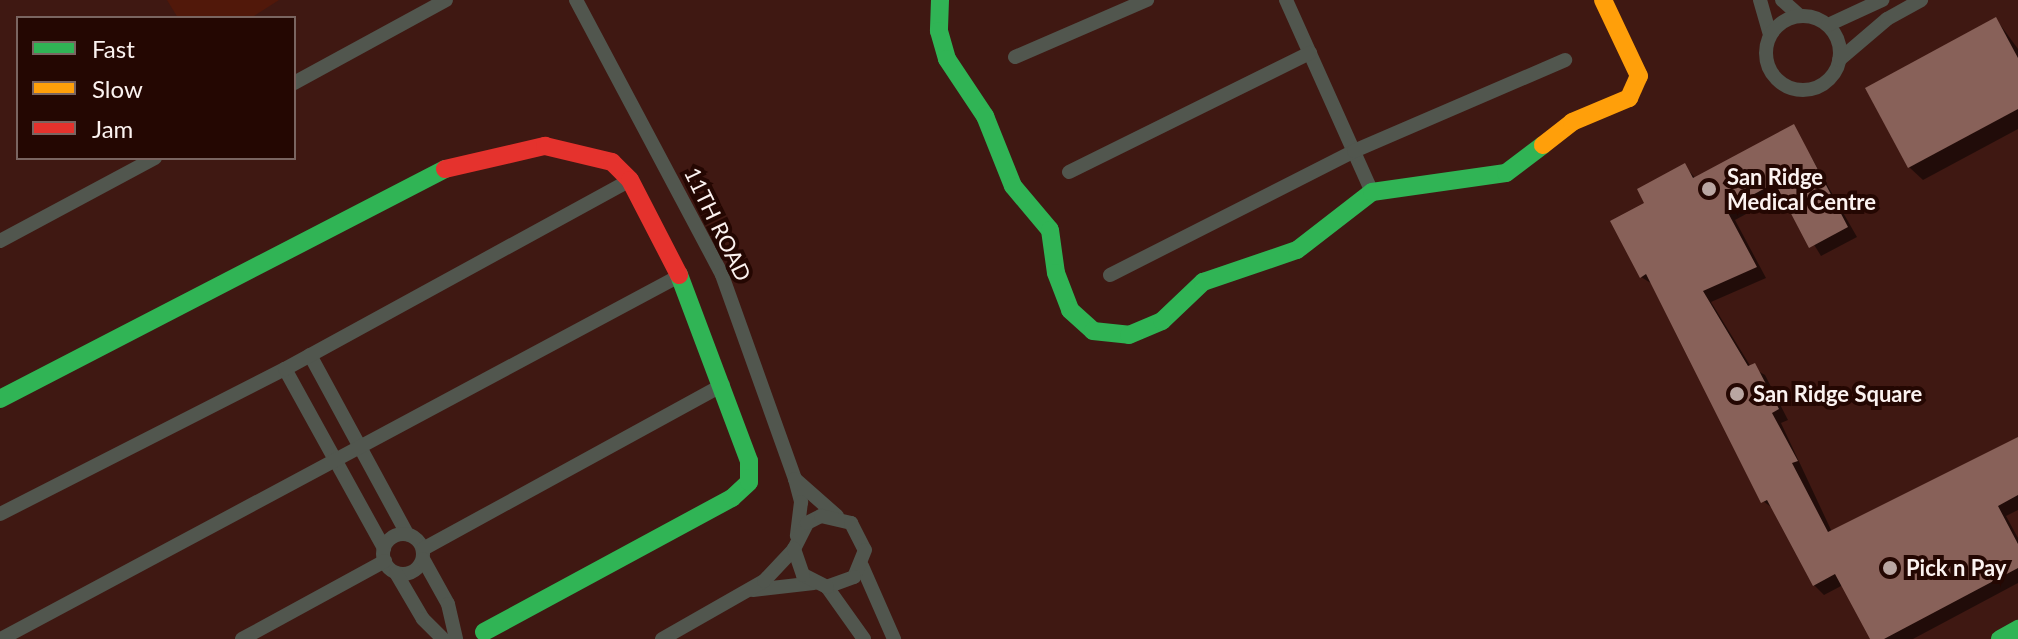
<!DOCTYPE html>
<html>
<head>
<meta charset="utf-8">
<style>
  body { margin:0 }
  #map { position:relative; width:2018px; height:639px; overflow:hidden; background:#3f1812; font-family:Lato,sans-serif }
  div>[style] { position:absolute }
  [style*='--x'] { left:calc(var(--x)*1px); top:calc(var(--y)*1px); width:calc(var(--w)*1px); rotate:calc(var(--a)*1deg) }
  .built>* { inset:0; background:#51180a }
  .shadow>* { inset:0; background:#0007 }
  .building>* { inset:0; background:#886159 }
  .street>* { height:14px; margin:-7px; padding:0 7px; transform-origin:7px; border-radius:7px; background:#51564e }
  .street>.ring { margin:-7px; padding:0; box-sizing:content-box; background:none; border:14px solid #51564e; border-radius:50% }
  .fast>* { height:18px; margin:-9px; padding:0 9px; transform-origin:9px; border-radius:9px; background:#30b455 }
  .slow>* { height:18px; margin:-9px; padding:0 9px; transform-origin:9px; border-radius:9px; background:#ff9f0a }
  .jam>* { height:18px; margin:-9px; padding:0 9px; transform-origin:9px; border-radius:9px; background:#e5322d }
  .dots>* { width:22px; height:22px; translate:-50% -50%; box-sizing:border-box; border:4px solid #240702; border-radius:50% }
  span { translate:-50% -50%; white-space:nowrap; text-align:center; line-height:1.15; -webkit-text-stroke:8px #240702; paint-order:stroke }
  .poi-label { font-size:22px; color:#fbf2f0; font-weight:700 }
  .left { translate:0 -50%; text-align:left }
  .street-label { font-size:22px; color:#fbf2f0 }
  .legend { position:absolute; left:16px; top:16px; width:280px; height:144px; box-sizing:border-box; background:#240702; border:2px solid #7a6561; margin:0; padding:10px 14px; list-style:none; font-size:24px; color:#fbf2f0 }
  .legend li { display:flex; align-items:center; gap:16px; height:40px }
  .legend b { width:40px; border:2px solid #7a6561 }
</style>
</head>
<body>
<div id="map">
  <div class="built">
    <i style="clip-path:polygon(167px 0,279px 0,251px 18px,178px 18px)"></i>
  </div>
  <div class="shadow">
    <i style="clip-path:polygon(1996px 19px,2018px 49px,2018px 129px,1923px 180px,1909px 167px)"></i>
    <i style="clip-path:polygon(1794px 127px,1857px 237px,1821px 256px,1783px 194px,1735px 220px,1766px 278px,1711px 302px,1751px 367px,1765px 375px,1788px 420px,1781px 423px,1832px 532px,2018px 439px,2018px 510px,2006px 516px,2018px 538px,2018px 583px,1913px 639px,1872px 639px,1843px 585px,1824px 595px,1814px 585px,1775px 510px,1763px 501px,1654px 285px,1641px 277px,1647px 203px,1685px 166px,1696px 179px)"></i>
  </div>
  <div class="building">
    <i style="clip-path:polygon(1996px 17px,2018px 58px,2018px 109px,1908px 168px,1865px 88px)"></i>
    <i style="clip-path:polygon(1794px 124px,1848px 227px,1809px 248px,1775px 183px,1726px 209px,1757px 267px,1703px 291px,1748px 366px,1755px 363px,1779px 409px,1772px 413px,1798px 461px,1792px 463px,1828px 532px,2018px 437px,2018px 495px,1998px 506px,2018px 544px,2018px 568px,1884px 639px,1870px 639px,1835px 574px,1813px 586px,1767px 500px,1761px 503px,1646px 274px,1640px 278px,1610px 221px,1644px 203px,1637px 189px,1685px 163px,1693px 178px)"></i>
  </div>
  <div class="street">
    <i style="--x:576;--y:0;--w:311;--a:62"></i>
    <i style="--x:722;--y:275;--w:217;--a:70.3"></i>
    <i style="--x:795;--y:479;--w:24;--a:75"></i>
    <i style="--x:801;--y:502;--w:34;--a:97"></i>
    <i style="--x:1286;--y:0;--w:210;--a:65.9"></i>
    <i style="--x:1760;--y:0;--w:36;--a:74"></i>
    <i style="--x:1782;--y:0;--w:24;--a:42"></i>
    <i class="ring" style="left:1766px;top:16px;width:60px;height:60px"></i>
    <i style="--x:1828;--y:25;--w:60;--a:-24.8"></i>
    <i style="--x:1015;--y:57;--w:144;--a:-23.4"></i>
    <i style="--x:1839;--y:60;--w:63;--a:-40.5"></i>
    <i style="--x:1887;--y:19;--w:39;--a:-29"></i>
    <i style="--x:294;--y:83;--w:173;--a:-28.6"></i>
    <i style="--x:1069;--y:172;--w:269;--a:-26.3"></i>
    <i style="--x:0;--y:241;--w:176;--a:-28.2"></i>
    <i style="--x:1110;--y:275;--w:274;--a:-26.9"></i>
    <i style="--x:1354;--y:151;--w:230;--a:-23.3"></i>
    <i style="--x:310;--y:355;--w:204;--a:61.5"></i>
    <i style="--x:285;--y:369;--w:205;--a:61.1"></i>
    <i style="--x:795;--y:479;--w:56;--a:41.4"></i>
    <i style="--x:0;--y:514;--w:320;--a:-27"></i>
    <i style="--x:285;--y:369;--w:393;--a:-28.7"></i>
    <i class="ring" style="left:383px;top:534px;width:26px;height:26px"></i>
    <i style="--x:423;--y:549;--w:342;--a:-28.7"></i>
    <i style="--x:423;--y:559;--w:51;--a:60.9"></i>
    <i style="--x:448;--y:604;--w:36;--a:77"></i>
    <i style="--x:862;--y:566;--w:80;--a:66.3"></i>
    <i style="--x:396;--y:573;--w:53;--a:59.6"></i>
    <i style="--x:423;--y:619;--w:28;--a:45"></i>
    <i style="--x:827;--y:587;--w:64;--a:54.6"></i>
    <i style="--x:753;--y:590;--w:61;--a:-6.5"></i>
    <i style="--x:1;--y:639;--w:771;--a:-28.16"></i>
    <i style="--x:242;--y:639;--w:163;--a:-28.6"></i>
    <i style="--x:662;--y:639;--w:117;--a:-29.6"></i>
    <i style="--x:764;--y:581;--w:44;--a:-46.8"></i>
    <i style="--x:794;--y:549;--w:29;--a:-63"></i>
    <i style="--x:807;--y:523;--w:16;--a:-27"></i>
    <i style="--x:821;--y:516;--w:31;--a:13"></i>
    <i style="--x:851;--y:523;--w:30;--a:63"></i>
    <i style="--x:865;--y:550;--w:29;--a:112"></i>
    <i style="--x:854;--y:577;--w:29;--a:160"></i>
    <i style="--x:827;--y:587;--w:27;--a:-153"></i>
    <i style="--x:803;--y:575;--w:28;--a:-109"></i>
  </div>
  <div class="fast">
    <i style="--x:940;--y:0;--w:31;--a:92"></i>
    <i style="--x:939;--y:31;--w:29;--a:74"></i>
    <i style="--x:947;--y:59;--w:69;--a:56.3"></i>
    <i style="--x:985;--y:116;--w:75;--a:68.2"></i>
    <i style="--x:1013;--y:186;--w:57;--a:49.9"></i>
    <i style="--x:1050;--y:230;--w:43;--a:82.1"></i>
    <i style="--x:1056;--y:273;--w:40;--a:69"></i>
    <i style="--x:1070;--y:310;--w:31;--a:42"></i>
    <i style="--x:1093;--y:331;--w:36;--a:6"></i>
    <i style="--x:1129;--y:335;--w:36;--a:-23"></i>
    <i style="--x:1162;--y:321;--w:57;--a:-43.6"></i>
    <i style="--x:1203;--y:282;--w:99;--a:-18.8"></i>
    <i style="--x:1297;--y:250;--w:95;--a:-37.7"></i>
    <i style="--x:1372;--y:192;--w:135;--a:-8.1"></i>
    <i style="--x:1506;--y:173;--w:46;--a:-37.1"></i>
    <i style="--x:0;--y:399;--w:501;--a:-27.33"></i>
    <i style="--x:484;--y:632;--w:282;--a:-28.4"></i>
    <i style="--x:732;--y:498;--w:23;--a:-43"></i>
    <i style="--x:749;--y:482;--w:21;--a:-90"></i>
    <i style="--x:749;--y:461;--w:199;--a:-110.6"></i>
    <i style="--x:2000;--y:639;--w:21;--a:-29"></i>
  </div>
  <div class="slow">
    <i style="--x:1543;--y:145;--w:37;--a:-38"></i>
    <i style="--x:1572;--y:122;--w:62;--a:-22.8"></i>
    <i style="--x:1629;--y:98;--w:24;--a:-66"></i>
    <i style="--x:1639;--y:76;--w:84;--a:-115.3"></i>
  </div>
  <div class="jam">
    <i style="--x:445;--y:169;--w:103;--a:-13"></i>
    <i style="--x:545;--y:146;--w:69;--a:13.4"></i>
    <i style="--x:612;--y:162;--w:25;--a:45"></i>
    <i style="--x:630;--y:180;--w:107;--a:62.7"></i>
  </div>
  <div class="dots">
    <i style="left:1709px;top:189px;background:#b9a6a2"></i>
    <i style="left:1737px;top:394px;background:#b9a6a2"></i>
    <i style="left:1890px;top:568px;background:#b9a6a2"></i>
  </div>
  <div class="poi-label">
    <span class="left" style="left:1727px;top:189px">San Ridge<br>Medical Centre</span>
    <span class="left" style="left:1753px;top:394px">San Ridge Square</span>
    <span class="left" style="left:1906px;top:568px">Pick n Pay</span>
  </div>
  <div class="street-label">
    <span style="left:718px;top:224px;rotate:64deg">11TH ROAD</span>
  </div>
  <ul class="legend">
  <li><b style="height:10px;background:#30b455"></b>Fast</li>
  <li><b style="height:10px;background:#ff9f0a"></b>Slow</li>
  <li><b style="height:10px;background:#e5322d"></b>Jam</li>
  </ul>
</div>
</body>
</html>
